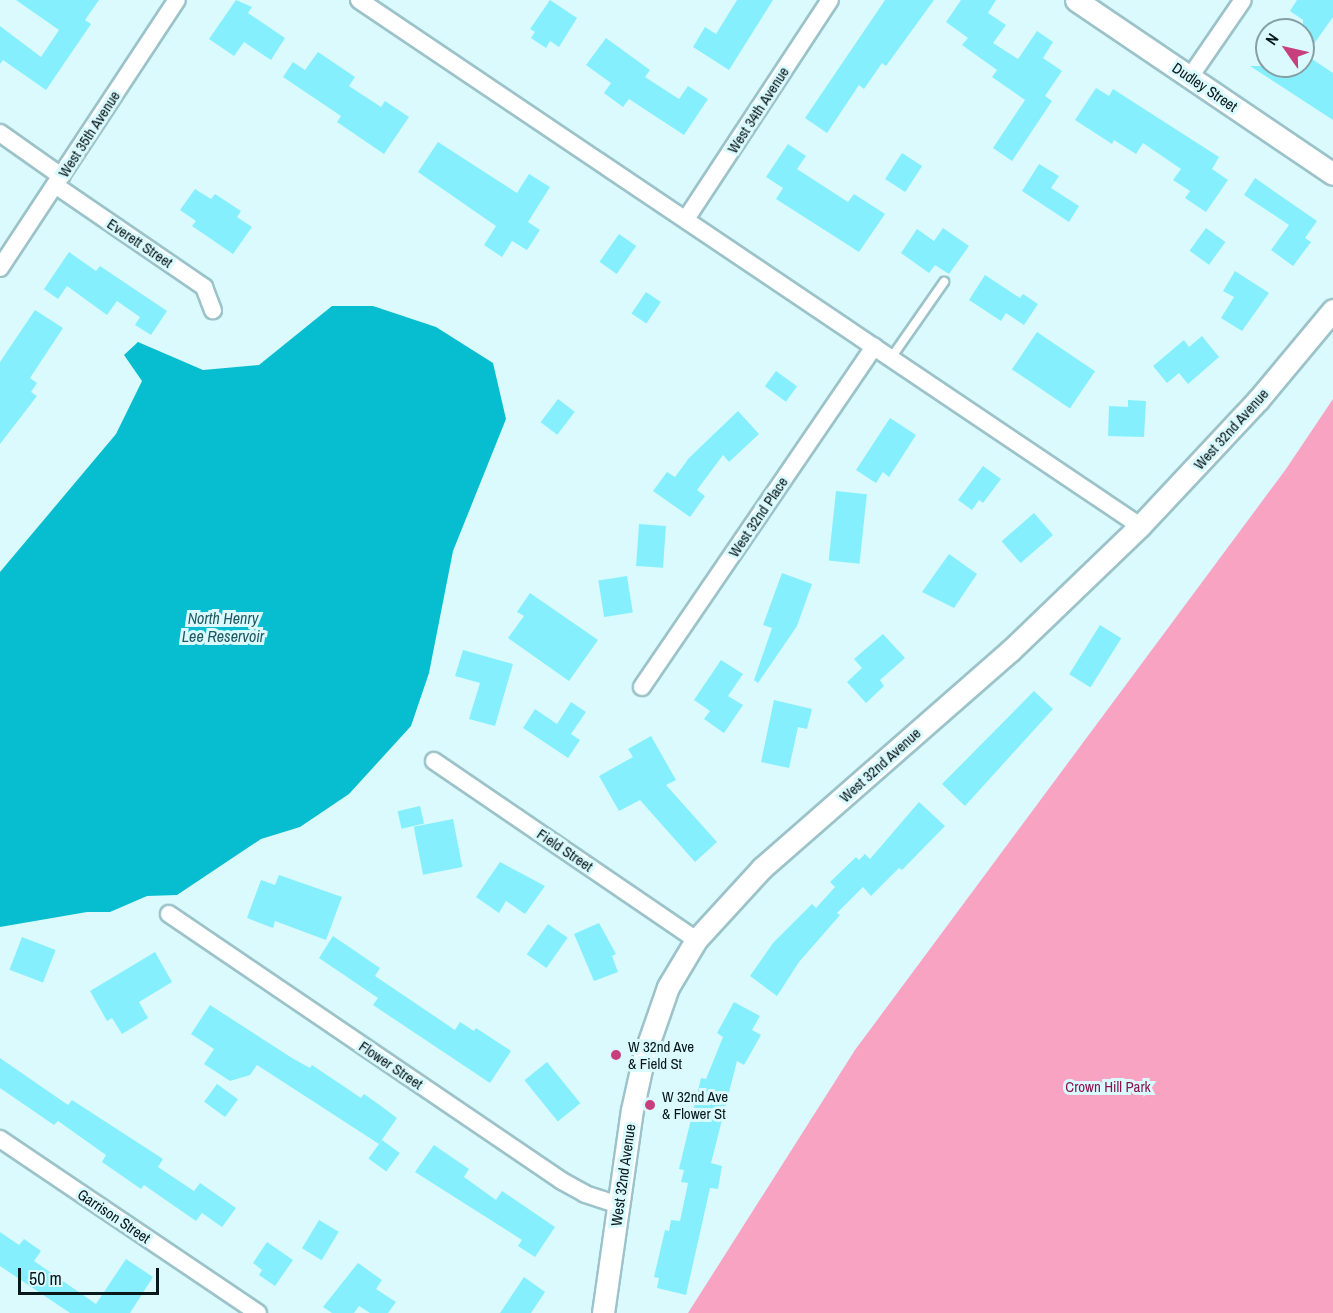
<!DOCTYPE html>
<html>
<head>
<meta charset="utf-8">
<style>
  body { margin:0 }
  #map { position:relative; width:1333px; height:1313px; overflow:hidden; background:#dafafe; font-family:"Archivo Narrow",sans-serif }
  div>[style] { position:absolute }
  [style*='--x'] { left:calc(var(--x)*1px); top:calc(var(--y)*1px); width:calc(var(--w)*1px); rotate:calc(var(--a)*1deg) }
  .green>* { inset:0; background:#f8a3c1 }
  .water>* { inset:0; background:#07bed1 }
  .building>* { inset:0; background:#86effe; transform-origin:0 0 }
  .roads { filter:drop-shadow(2px 0 #9cc3c9) drop-shadow(-2px 0 #9cc3c9) drop-shadow(0 2px #9cc3c9) drop-shadow(0 -2px #9cc3c9) }
  .service>* { height:8px; margin:-4px; padding:0 4px; transform-origin:4px; border-radius:4px; background:#fff }
  .minor>* { height:16px; margin:-8px; padding:0 8px; transform-origin:8px; border-radius:8px; background:#fff }
  .tertiary>* { height:21px; margin:-10.5px; padding:0 10.5px; transform-origin:10.5px; border-radius:10.5px; background:#fff }
  .dots>* { width:16px; height:16px; translate:-50% -50%; box-sizing:border-box; border:3px solid #dafafe; border-radius:50% }
  span { translate:-50% -50%; white-space:nowrap; text-align:center; line-height:1.15; -webkit-text-stroke:6px #dafafe; paint-order:stroke }
  .street-label { font-size:15px; color:#081719 }
  .poi-label { font-size:15px; color:#081719 }
  .left { translate:0 -50%; text-align:left }
  .park-label { font-size:15px; color:#88154f }
  .water-label { font-size:16px; color:#1d5962; font-style:italic }
  .north { position:absolute; left:1255px; top:18px; width:60px; height:60px; box-sizing:border-box; background:#dafafe; border:2px solid #869fa2; border-radius:50%; rotate:304deg; font-size:16px; font-weight:700; line-height:24px; text-align:center; color:#081719 }
  .north::after { content:''; display:block; margin:auto; width:21px; height:27px; background:#c73f7d; clip-path:polygon(50% 0,100% 100%,50% 72%,0 100%) }
  .scale { position:absolute; left:18px; top:1268px; width:141px; height:27px; box-sizing:border-box; border:3px solid #081719; border-top:0; padding-left:8px; font-size:18px; line-height:21px; white-space:nowrap; color:#081719; -webkit-text-stroke:4px #dafafe; paint-order:stroke }
</style>
</head>
<body>
<div id="map">
  <div class="green">
    <i style="clip-path:polygon(1333px 399px,1333px 1313px,688px 1313px,855px 1050px,1286px 469px)"></i>
  </div>
  <div class="water">
    <i style="clip-path:polygon(332px 306px,373px 306px,436px 327px,493px 363px,506px 419px,453px 551px,429px 673px,411px 726px,349px 794px,300px 827px,261px 839px,177px 895px,147px 896px,110px 912px,87px 912px,0 927px,0 572px,116px 434px,142px 381px,124px 355px,138px 342px,203px 370px,259px 365px)"></i>
  </div>
  <div class="building">
    <i style="clip-path:polygon(16px 0,99px 0,85px 20px,91px 24px,46px 90px,3px 60px,0 64px,0 26px,41px 57px,59px 30px)"></i>
    <i style="clip-path:polygon(236px 0,252px 7px,248px 13px,285px 38px,271px 60px,244px 42px,234px 56px,209px 39px)"></i>
    <i style="clip-path:polygon(550px 0,577px 18px,559px 47px,550px 41px,546px 48px,531px 38px,535px 32px,530px 29px)"></i>
    <i style="clip-path:polygon(737px 0,773px 0,729px 70px,693px 47px,705px 27px,716px 34px)"></i>
    <i style="clip-path:polygon(885px 0,934px 0,886px 66px,882px 63px,864px 89px,859px 85px,827px 133px,805px 118px)"></i>
    <i style="clip-path:polygon(961px 0,996px 0,988px 13px,1006px 25px,993px 43px,1018px 59px,1037px 31px,1053px 42px,1043px 58px,1062px 71px,1045px 96px,1052px 101px,1012px 161px,993px 148px,1025px 100px,992px 77px,997px 70px,962px 45px,968px 38px,946px 22px)"></i>
    <i style="clip-path:polygon(1297px 0,1333px 0,1333px 17px,1306px 55px,1333px 73px,1333px 120px,1250px 66px,1303px 66px,1303px 20px,1290px 11px)"></i>
    <i style="clip-path:polygon(606px 38px,650px 70px,645px 77px,679px 99px,688px 86px,708px 99px,684px 135px,629px 99px,623px 107px,604px 93px,611px 83px,586px 65px)"></i>
    <i style="clip-path:polygon(318px 52px,355px 77px,349px 86px,381px 107px,385px 101px,409px 117px,384px 154px,337px 122px,341px 116px,283px 77px,293px 62px,305px 70px)"></i>
    <i style="clip-path:polygon(1096px 88px,1109px 96px,1113px 89px,1219px 157px,1212px 169px,1228px 180px,1206px 212px,1185px 198px,1190px 191px,1173px 180px,1181px 169px,1143px 143px,1136px 154px,1114px 140px,1112px 144px,1075px 120px)"></i>
    <i style="clip-path:polygon(438px 142px,517px 193px,529px 174px,550px 187px,528px 222px,540px 230px,527px 250px,512px 241px,502px 257px,484px 245px,496px 226px,418px 172px)"></i>
    <i style="clip-path:polygon(788px 144px,806px 156px,797px 169px,848px 202px,854px 194px,885px 214px,859px 252px,776px 199px,783px 188px,766px 177px)"></i>
    <i style="left:902px;top:153px;width:24px;height:31px;rotate:33deg"></i>
    <i style="clip-path:polygon(1039px 164px,1059px 176px,1051px 188px,1079px 206px,1069px 222px,1022px 191px)"></i>
    <i style="clip-path:polygon(1255px 178px,1317px 221px,1305px 238px,1311px 242px,1293px 266px,1271px 250px,1289px 225px,1244px 195px)"></i>
    <i style="clip-path:polygon(195px 189px,211px 199px,215px 194px,241px 211px,237px 217px,252px 227px,233px 254px,192px 226px,196px 221px,180px 210px)"></i>
    <i style="clip-path:polygon(943px 228px,969px 246px,949px 274px,935px 265px,929px 273px,901px 253px,917px 229px,934px 241px)"></i>
    <i style="left:1206px;top:228px;width:24px;height:28px;rotate:36deg"></i>
    <i style="left:619px;top:234px;width:21px;height:34px;rotate:35deg"></i>
    <i style="clip-path:polygon(69px 252px,96px 271px,100px 266px,167px 311px,151px 335px,135px 325px,140px 317px,117px 301px,107px 315px,67px 286px,58px 299px,44px 289px)"></i>
    <i style="clip-path:polygon(1235px 271px,1269px 293px,1242px 331px,1221px 318px,1234px 297px,1223px 291px)"></i>
    <i style="clip-path:polygon(985px 275px,1020px 298px,1023px 294px,1038px 304px,1024px 325px,1006px 313px,1001px 321px,969px 300px)"></i>
    <i style="left:646px;top:292px;width:18px;height:26px;rotate:34deg"></i>
    <i style="clip-path:polygon(35px 310px,63px 328px,30px 378px,37px 383px,31px 392px,37px 396px,0 444px,0 362px)"></i>
    <i style="left:1037px;top:332px;width:70px;height:45px;rotate:34deg"></i>
    <i style="clip-path:polygon(1202px 336px,1219px 357px,1188px 384px,1179px 373px,1167px 383px,1153px 366px,1184px 340px,1189px 347px)"></i>
    <i style="left:776px;top:371px;width:26px;height:19px;rotate:36deg"></i>
    <i style="left:558px;top:399px;width:21px;height:29px;rotate:37deg"></i>
    <i style="clip-path:polygon(1128px 400px,1146px 401px,1144px 437px,1108px 436px,1109px 406px,1128px 407px)"></i>
    <i style="clip-path:polygon(738px 411px,759px 434px,729px 462px,723px 455px,697px 490px,705px 496px,690px 517px,653px 491px,667px 472px,675px 477px,689px 458px)"></i>
    <i style="clip-path:polygon(890px 418px,916px 435px,889px 477px,883px 472px,876px 483px,856px 470px)"></i>
    <i style="clip-path:polygon(983px 466px,1001px 479px,983px 503px,979px 500px,972px 510px,958px 500px)"></i>
    <i style="left:836px;top:491px;width:31px;height:70px;rotate:6deg"></i>
    <i style="left:1034px;top:513px;width:29px;height:43px;rotate:49deg"></i>
    <i style="left:639px;top:524px;width:27px;height:42px;rotate:4deg"></i>
    <i style="clip-path:polygon(949px 554px,977px 574px,954px 608px,922px 592px)"></i>
    <i style="clip-path:polygon(782px 573px,812px 584px,797px 626px,758px 683px,754px 680px,772px 628px,763px 625px)"></i>
    <i style="left:627px;top:576px;width:37px;height:29px;rotate:81deg"></i>
    <i style="clip-path:polygon(530px 593px,598px 640px,569px 681px,508px 638px,524px 616px,517px 612px)"></i>
    <i style="left:1100px;top:625px;width:25px;height:58px;rotate:32deg"></i>
    <i style="clip-path:polygon(883px 634px,905px 658px,880px 680px,884px 686px,866px 703px,847px 682px,862px 668px,854px 659px)"></i>
    <i style="clip-path:polygon(463px 650px,513px 664px,495px 726px,469px 719px,480px 683px,455px 676px)"></i>
    <i style="clip-path:polygon(721px 660px,743px 674px,728px 696px,743px 705px,724px 733px,704px 719px,710px 711px,694px 700px)"></i>
    <i style="clip-path:polygon(1034px 691px,1053px 709px,965px 806px,942px 784px)"></i>
    <i style="clip-path:polygon(774px 700px,812px 709px,807px 729px,798px 727px,789px 768px,761px 762px)"></i>
    <i style="clip-path:polygon(571px 702px,586px 712px,571px 734px,580px 740px,568px 758px,523px 728px,535px 709px,557px 724px)"></i>
    <i style="clip-path:polygon(651px 736px,676px 780px,666px 785px,717px 842px,695px 862px,640px 800px,619px 811px,599px 776px,633px 757px,628px 749px)"></i>
    <i style="clip-path:polygon(919px 802px,945px 826px,902px 870px,899px 868px,871px 896px,863px 887px,837px 913px,840px 915px,799px 962px,777px 996px,750px 976px,773px 943px,812px 904px,816px 908px,835px 887px,830px 882px,856px 857px,859px 860px,865px 854px,870px 859px)"></i>
    <i style="left:420px;top:806px;width:18px;height:23px;rotate:77deg"></i>
    <i style="left:453px;top:819px;width:49px;height:40px;rotate:79deg"></i>
    <i style="clip-path:polygon(500px 862px,545px 886px,525px 914px,506px 901px,499px 913px,476px 897px)"></i>
    <i style="clip-path:polygon(279px 875px,342px 897px,326px 940px,275px 921px,273px 928px,247px 918px,261px 880px,275px 885px)"></i>
    <i style="clip-path:polygon(599px 923px,616px 954px,612px 956px,618px 972px,594px 981px,574px 934px)"></i>
    <i style="left:548px;top:924px;width:24px;height:37px;rotate:35deg"></i>
    <i style="clip-path:polygon(333px 936px,380px 968px,375px 976px,455px 1030px,460px 1022px,474px 1031px,476px 1028px,511px 1051px,490px 1083px,373px 1005px,378px 998px,319px 958px)"></i>
    <i style="left:22px;top:937px;width:36px;height:35px;rotate:21deg"></i>
    <i style="clip-path:polygon(155px 952px,172px 982px,139px 1002px,148px 1018px,122px 1034px,112px 1018px,107px 1021px,90px 991px)"></i>
    <i style="clip-path:polygon(734px 1002px,760px 1016px,752px 1030px,761px 1035px,744px 1065px,737px 1061px,711px 1163px,722px 1166px,718px 1189px,710px 1188px,686px 1295px,657px 1288px,659px 1278px,654px 1277px,665px 1230px,669px 1231px,671px 1220px,680px 1221px,688px 1183px,681px 1182px,684px 1170px,679px 1169px,701px 1078px,706px 1079px,723px 1037px,717px 1033px)"></i>
    <i style="clip-path:polygon(210px 1005px,292px 1058px,310px 1068px,312px 1065px,361px 1098px,364px 1094px,381px 1106px,397px 1118px,379px 1144px,257px 1065px,250px 1075px,230px 1081px,204px 1064px,214px 1049px,191px 1034px)"></i>
    <i style="clip-path:polygon(0 1058px,68px 1105px,72px 1100px,163px 1159px,158px 1167px,194px 1191px,200px 1183px,236px 1208px,222px 1227px,202px 1213px,196px 1221px,144px 1185px,141px 1189px,102px 1162px,106px 1155px,58px 1121px,54px 1125px,0 1088px)"></i>
    <i style="left:547px;top:1062px;width:53px;height:29px;rotate:51deg"></i>
    <i style="left:217px;top:1084px;width:26px;height:22px;rotate:36deg"></i>
    <i style="left:382px;top:1140px;width:22px;height:23px;rotate:36deg"></i>
    <i style="clip-path:polygon(434px 1145px,469px 1169px,464px 1177px,496px 1200px,502px 1191px,555px 1227px,535px 1257px,518px 1246px,522px 1240px,415px 1172px)"></i>
    <i style="left:319px;top:1220px;width:23px;height:33px;rotate:31deg"></i>
    <i style="clip-path:polygon(0 1232px,19px 1245px,24px 1239px,41px 1251px,34px 1261px,96px 1304px,126px 1259px,153px 1277px,130px 1313px,70px 1313px,0 1266px)"></i>
    <i style="clip-path:polygon(267px 1242px,293px 1260px,275px 1286px,259px 1275px,262px 1270px,253px 1263px)"></i>
    <i style="clip-path:polygon(358px 1263px,382px 1280px,376px 1289px,396px 1302px,388px 1313px,370px 1313px,359px 1306px,354px 1313px,332px 1313px,323px 1307px)"></i>
    <i style="clip-path:polygon(524px 1277px,545px 1292px,531px 1313px,500px 1313px)"></i>
  </div>
  <div class="roads">
    <div class="service">
      <i style="--x:891;--y:358;--w:93;--a:-55.1"></i>
    </div>
    <div class="minor">
      <i style="--x:359;--y:0;--w:942;--a:33.96"></i>
      <i style="--x:1190;--y:77;--w:93;--a:-55.5"></i>
      <i style="--x:0;--y:133;--w:75;--a:35.2"></i>
      <i style="--x:55;--y:185;--w:181;--a:34.4"></i>
      <i style="--x:204;--y:287;--w:25;--a:69"></i>
      <i style="--x:686;--y:219;--w:262;--a:-56.7"></i>
      <i style="--x:0;--y:268;--w:321;--a:-56.6"></i>
      <i style="--x:642;--y:687;--w:412;--a:-55.7"></i>
      <i style="--x:434;--y:761;--w:317;--a:34.3"></i>
      <i style="--x:169;--y:914;--w:475;--a:34.2"></i>
      <i style="--x:562;--y:1181;--w:26;--a:29"></i>
      <i style="--x:585;--y:1194;--w:36;--a:18"></i>
      <i style="--x:0;--y:1139;--w:311;--a:34"></i>
    </div>
    <div class="tertiary">
      <i style="--x:1076;--y:0;--w:310;--a:34.1"></i>
      <i style="--x:603;--y:1313;--w:205;--a:-81.9"></i>
      <i style="--x:632;--y:1110;--w:55;--a:-77.5"></i>
      <i style="--x:644;--y:1056;--w:73;--a:-70.8"></i>
      <i style="--x:668;--y:987;--w:55;--a:-59.2"></i>
      <i style="--x:696;--y:940;--w:98;--a:-47.5"></i>
      <i style="--x:762;--y:868;--w:330;--a:-41.2"></i>
      <i style="--x:1010;--y:651;--w:180;--a:-43.9"></i>
      <i style="--x:1140;--y:526;--w:173;--a:-46.9"></i>
      <i style="--x:1258;--y:400;--w:117;--a:-50.2"></i>
    </div>
  </div>
  <div class="dots">
    <i style="left:616px;top:1055px;background:#c73f7d"></i>
    <i style="left:650px;top:1105px;background:#c73f7d"></i>
  </div>
  <div class="street-label">
    <span style="left:1205px;top:87px;rotate:34deg">Dudley Street</span>
    <span style="left:758px;top:110px;rotate:-57deg">West 34th Avenue</span>
    <span style="left:89px;top:134px;rotate:-57deg">West 35th Avenue</span>
    <span style="left:140px;top:243px;rotate:34deg">Everett Street</span>
    <span style="left:1231px;top:429px;rotate:-48deg">West 32nd Avenue</span>
    <span style="left:758px;top:517px;rotate:-56deg">West 32nd Place</span>
    <span style="left:880px;top:765px;rotate:-42deg">West 32nd Avenue</span>
    <span style="left:565px;top:850px;rotate:34deg">Field Street</span>
    <span style="left:391px;top:1065px;rotate:34deg">Flower Street</span>
    <span style="left:623px;top:1175px;rotate:-82deg">West 32nd Avenue</span>
    <span style="left:114px;top:1216px;rotate:34deg">Garrison Street</span>
  </div>
  <div class="poi-label">
    <span class="left" style="left:628px;top:1055px">W 32nd Ave<br>&amp; Field St</span>
    <span class="left" style="left:662px;top:1105px">W 32nd Ave<br>&amp; Flower St</span>
  </div>
  <div class="park-label">
    <span style="left:1108px;top:1087px">Crown Hill Park</span>
  </div>
  <div class="water-label">
    <span style="left:223px;top:627px">North Henry<br>Lee Reservoir</span>
  </div>
  <div class="north">N</div>
  <div class="scale">50 m</div>
</div>
</body>
</html>
